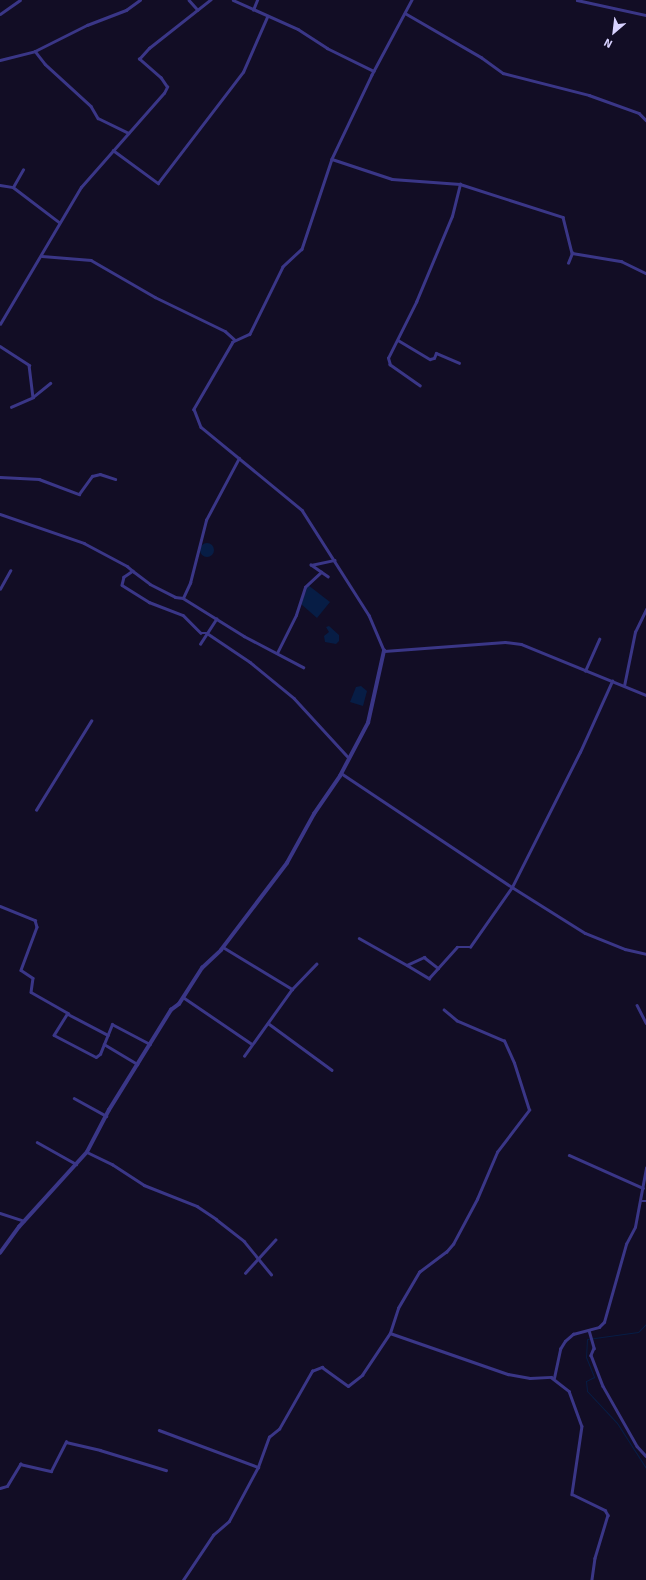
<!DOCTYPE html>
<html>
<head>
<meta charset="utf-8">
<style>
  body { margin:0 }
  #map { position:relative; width:646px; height:1580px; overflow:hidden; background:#120d25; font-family:Signika,sans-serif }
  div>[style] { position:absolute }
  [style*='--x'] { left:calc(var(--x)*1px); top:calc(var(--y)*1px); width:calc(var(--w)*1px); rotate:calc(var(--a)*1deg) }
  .water>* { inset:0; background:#071d45 }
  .round { border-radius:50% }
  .stream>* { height:1px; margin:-0.5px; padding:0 0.5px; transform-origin:0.5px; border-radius:0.5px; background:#071d45 }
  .minor>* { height:2.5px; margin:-1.25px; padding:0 1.25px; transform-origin:1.25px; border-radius:1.25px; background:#3a3687 }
  .tertiary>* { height:3.5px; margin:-1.75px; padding:0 1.75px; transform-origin:1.75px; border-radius:1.75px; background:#3a3687 }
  span { translate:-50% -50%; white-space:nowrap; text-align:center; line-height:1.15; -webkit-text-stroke:3.5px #120d25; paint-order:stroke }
  .north { position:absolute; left:594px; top:12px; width:40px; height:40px; -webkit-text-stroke:3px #120d25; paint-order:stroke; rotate:208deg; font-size:11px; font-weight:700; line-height:16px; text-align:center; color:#d8d2ff }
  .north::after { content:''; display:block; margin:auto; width:14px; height:18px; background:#d8d2ff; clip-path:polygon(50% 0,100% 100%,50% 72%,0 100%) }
</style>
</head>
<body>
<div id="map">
  <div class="water">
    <i class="round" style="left:200px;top:543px;width:14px;height:14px"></i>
    <i style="clip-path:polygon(308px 585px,330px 602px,317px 618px,301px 604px)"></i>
    <i style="clip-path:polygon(329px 626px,339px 635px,339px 641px,336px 644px,325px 642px,324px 636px,329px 632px,326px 627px)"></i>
    <i style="clip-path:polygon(361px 686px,367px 691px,363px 706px,350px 702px,356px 687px)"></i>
  </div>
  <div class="stream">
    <i style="--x:646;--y:1324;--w:11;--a:135"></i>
    <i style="--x:638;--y:1332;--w:51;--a:172.2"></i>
    <i style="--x:587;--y:1339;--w:18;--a:93"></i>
    <i style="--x:586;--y:1357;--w:22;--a:68"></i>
    <i style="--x:594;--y:1377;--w:9;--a:153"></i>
    <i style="--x:586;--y:1381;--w:10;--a:84"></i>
    <i style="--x:587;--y:1391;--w:44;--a:46.8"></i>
    <i style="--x:617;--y:1423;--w:54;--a:57.2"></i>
  </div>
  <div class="minor">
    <i style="--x:189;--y:0;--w:13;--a:48"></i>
    <i style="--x:233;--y:0;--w:71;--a:24"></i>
    <i style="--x:298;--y:29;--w:35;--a:33"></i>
    <i style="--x:327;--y:48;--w:52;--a:26.1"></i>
    <i style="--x:412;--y:0;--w:85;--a:118.1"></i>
    <i style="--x:372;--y:75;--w:93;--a:115.5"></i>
    <i style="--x:332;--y:159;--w:95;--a:108.4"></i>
    <i style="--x:302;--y:249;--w:26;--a:137"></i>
    <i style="--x:283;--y:267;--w:75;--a:116.2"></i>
    <i style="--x:250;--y:334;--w:19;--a:155"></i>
    <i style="--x:233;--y:342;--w:78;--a:120.2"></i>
    <i style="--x:194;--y:409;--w:19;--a:69"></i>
    <i style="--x:201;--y:427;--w:131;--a:39.4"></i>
    <i style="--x:302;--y:510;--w:125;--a:57.5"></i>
    <i style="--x:369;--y:615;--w:39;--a:67"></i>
    <i style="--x:384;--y:651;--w:121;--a:-4.3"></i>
    <i style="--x:505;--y:642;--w:16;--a:7"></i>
    <i style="--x:521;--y:644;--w:135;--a:22.2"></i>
    <i style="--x:577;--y:0;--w:71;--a:12.3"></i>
    <i style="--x:253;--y:10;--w:11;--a:-68"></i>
    <i style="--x:405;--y:13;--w:88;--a:30.1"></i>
    <i style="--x:481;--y:57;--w:27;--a:36"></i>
    <i style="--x:503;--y:73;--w:89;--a:14.3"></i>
    <i style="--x:589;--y:95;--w:53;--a:19.8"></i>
    <i style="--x:639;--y:113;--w:10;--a:45"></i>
    <i style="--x:0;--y:14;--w:24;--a:-35"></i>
    <i style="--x:35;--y:51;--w:58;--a:-26.6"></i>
    <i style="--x:87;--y:25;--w:42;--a:-21"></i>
    <i style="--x:126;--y:10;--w:17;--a:-36"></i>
    <i style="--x:0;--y:60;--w:36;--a:-14"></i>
    <i style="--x:35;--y:51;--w:16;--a:52"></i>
    <i style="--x:45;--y:64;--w:62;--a:42.4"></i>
    <i style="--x:91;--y:106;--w:14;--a:60"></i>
    <i style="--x:98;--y:118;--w:34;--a:26"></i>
    <i style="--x:113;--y:150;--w:56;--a:36.3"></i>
    <i style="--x:158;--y:183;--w:140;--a:-52.6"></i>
    <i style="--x:243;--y:72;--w:60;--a:-66.4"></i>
    <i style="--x:332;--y:159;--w:63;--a:18.4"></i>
    <i style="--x:392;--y:179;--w:68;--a:4.2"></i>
    <i style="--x:460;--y:184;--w:108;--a:17.8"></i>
    <i style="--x:563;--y:217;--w:37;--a:76"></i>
    <i style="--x:572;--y:253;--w:50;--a:9.3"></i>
    <i style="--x:621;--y:261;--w:28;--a:26"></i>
    <i style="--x:0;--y:185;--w:13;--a:9"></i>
    <i style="--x:13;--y:187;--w:58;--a:37.3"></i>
    <i style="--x:13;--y:187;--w:20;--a:-60"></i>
    <i style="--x:42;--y:256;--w:49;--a:4.7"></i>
    <i style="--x:91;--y:260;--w:74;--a:30"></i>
    <i style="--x:155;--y:297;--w:78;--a:25.9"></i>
    <i style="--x:225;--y:331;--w:13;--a:42"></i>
    <i style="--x:568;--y:263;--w:11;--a:-68"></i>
    <i style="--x:0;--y:324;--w:159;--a:-59.4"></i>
    <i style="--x:81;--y:187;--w:125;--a:-48.6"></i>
    <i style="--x:164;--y:93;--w:7;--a:-63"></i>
    <i style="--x:167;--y:87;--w:11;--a:-124"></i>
    <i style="--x:161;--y:78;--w:29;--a:-139"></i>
    <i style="--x:139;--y:59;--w:15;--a:-48"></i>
    <i style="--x:149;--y:48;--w:78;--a:-38.2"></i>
    <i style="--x:398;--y:340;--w:37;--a:31"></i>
    <i style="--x:430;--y:359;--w:4;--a:-14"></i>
    <i style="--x:434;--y:358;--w:5;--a:-68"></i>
    <i style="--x:436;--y:353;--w:25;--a:23"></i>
    <i style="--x:0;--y:346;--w:35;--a:33"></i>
    <i style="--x:29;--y:365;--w:32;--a:83"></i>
    <i style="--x:420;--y:386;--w:37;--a:-145"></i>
    <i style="--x:390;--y:365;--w:7;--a:-106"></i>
    <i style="--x:388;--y:358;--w:63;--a:-63.4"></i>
    <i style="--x:416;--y:302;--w:93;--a:-67.3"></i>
    <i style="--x:452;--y:216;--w:33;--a:-76"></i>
    <i style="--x:11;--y:407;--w:24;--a:-24"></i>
    <i style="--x:33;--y:397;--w:22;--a:-39"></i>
    <i style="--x:0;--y:477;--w:39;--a:3"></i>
    <i style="--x:39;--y:479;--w:43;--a:20.6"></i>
    <i style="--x:79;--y:494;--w:22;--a:-54"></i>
    <i style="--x:92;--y:476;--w:8;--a:-14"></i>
    <i style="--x:100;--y:474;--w:16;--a:18"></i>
    <i style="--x:0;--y:514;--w:89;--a:19"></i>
    <i style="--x:84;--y:543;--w:49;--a:28.1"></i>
    <i style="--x:127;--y:566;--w:8;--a:40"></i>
    <i style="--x:133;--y:571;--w:11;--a:146"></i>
    <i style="--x:124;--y:577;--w:8;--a:104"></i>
    <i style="--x:122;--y:585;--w:32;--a:32"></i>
    <i style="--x:149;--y:602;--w:36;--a:21"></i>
    <i style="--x:183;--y:615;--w:25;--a:45"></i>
    <i style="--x:201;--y:633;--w:6;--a:0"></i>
    <i style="--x:207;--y:633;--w:52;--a:34"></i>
    <i style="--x:250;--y:662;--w:57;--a:39.3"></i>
    <i style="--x:294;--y:698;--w:81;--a:47.5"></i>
    <i style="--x:133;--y:571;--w:21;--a:37"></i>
    <i style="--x:150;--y:584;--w:28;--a:27"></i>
    <i style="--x:175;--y:597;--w:8;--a:7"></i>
    <i style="--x:183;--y:598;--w:72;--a:31.9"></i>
    <i style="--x:244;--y:636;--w:67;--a:27.7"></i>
    <i style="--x:328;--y:577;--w:21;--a:-145"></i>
    <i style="--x:311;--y:565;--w:24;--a:-12"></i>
    <i style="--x:0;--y:589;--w:21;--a:-61"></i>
    <i style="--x:183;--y:598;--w:17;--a:-65"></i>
    <i style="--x:190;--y:583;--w:65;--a:-75.7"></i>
    <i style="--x:206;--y:520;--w:70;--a:-62"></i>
    <i style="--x:200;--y:644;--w:30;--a:-57"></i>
    <i style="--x:277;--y:653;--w:42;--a:-63.4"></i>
    <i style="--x:296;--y:615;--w:29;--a:-72"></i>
    <i style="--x:305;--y:587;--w:22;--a:-43"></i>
    <i style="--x:585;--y:671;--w:35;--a:-66"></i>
    <i style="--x:624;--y:686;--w:55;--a:-78.5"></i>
    <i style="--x:635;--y:632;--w:25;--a:-64"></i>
    <i style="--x:341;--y:773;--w:206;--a:33.7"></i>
    <i style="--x:512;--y:887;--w:151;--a:-63.3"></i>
    <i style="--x:580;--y:752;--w:78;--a:-65.7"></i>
    <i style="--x:36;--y:810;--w:105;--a:-58.3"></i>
    <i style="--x:0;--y:906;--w:38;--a:22"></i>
    <i style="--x:35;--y:920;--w:7;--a:74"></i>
    <i style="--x:37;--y:927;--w:46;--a:110.4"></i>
    <i style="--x:21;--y:970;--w:14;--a:34"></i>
    <i style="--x:33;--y:978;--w:14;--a:98"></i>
    <i style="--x:31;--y:992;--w:43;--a:29.6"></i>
    <i style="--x:68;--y:1013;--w:26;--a:122"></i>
    <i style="--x:54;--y:1035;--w:47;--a:27.6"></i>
    <i style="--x:96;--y:1057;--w:5;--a:-37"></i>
    <i style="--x:100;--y:1054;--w:32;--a:-68"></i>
    <i style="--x:112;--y:1024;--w:43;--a:27.8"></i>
    <i style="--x:359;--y:938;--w:55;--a:29.4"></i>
    <i style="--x:407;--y:965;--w:19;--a:-25"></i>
    <i style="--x:424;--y:957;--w:18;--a:38"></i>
    <i style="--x:438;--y:968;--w:28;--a:-48"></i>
    <i style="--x:457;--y:947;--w:13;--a:0"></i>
    <i style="--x:470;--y:947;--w:73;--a:-55"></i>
    <i style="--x:512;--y:887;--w:86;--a:32.2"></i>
    <i style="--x:585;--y:933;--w:43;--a:21.8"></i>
    <i style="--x:625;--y:949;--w:22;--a:13"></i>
    <i style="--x:223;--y:947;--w:81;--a:31.3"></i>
    <i style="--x:407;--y:965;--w:26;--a:31"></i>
    <i style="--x:429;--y:978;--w:13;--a:-48"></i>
    <i style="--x:183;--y:997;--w:83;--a:34.3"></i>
    <i style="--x:637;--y:1005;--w:20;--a:63"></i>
    <i style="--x:68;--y:1014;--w:45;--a:27.7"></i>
    <i style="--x:268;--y:1023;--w:79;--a:36.3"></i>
    <i style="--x:104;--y:1044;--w:39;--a:31"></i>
    <i style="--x:244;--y:1056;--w:82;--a:-54.4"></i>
    <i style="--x:292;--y:989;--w:35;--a:-46"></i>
    <i style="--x:74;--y:1098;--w:37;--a:29"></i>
    <i style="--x:37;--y:1142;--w:45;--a:29.4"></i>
    <i style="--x:87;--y:1152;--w:28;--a:26"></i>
    <i style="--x:112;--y:1164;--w:38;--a:33"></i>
    <i style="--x:144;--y:1185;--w:57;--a:21.6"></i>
    <i style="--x:197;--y:1206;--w:23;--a:34"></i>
    <i style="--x:216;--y:1219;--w:36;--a:38"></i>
    <i style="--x:244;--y:1241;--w:43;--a:50.7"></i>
    <i style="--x:569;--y:1155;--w:81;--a:24"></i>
    <i style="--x:641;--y:1201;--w:5;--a:0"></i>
    <i style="--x:0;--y:1213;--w:25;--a:18"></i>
    <i style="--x:245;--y:1273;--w:45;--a:-47.7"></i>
    <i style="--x:589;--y:1330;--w:19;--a:74"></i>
    <i style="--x:594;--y:1348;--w:8;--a:113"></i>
    <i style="--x:591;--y:1355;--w:33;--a:69"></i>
    <i style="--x:603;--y:1386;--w:69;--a:60.5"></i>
    <i style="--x:637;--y:1446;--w:13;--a:48"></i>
    <i style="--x:390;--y:1333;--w:26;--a:-72"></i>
    <i style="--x:398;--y:1308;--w:42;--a:-59.7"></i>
    <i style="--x:419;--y:1272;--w:34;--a:-37"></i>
    <i style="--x:446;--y:1252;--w:11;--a:-49"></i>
    <i style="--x:453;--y:1244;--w:51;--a:-61.9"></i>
    <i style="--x:477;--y:1199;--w:51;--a:-66.9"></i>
    <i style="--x:497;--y:1152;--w:53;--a:-52.7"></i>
    <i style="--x:529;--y:1110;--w:49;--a:-107.7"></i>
    <i style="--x:514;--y:1063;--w:24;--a:-114"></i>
    <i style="--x:504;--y:1041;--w:51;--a:-156.9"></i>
    <i style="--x:457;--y:1021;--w:17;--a:-140"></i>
    <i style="--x:554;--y:1378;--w:30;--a:-78"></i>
    <i style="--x:560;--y:1349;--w:9;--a:-58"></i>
    <i style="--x:565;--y:1341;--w:11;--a:-41"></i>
    <i style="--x:573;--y:1334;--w:27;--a:-15"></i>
    <i style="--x:599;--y:1327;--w:7;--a:-45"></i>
    <i style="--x:604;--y:1322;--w:81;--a:-74.2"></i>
    <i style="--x:626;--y:1244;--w:19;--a:-62"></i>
    <i style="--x:635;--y:1227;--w:60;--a:-79.4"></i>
    <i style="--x:159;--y:1430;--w:106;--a:20.5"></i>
    <i style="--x:0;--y:1488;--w:7;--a:-16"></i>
    <i style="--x:7;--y:1486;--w:26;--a:-59"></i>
    <i style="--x:20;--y:1464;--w:32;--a:13"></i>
    <i style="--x:51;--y:1471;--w:33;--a:-63"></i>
    <i style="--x:66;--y:1442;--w:35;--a:13"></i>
    <i style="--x:100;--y:1450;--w:69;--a:16.9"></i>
    <i style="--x:183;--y:1580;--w:54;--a:-56.3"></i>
    <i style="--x:213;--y:1535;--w:21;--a:-41"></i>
    <i style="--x:229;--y:1521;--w:61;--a:-61.8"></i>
    <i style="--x:258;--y:1467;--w:32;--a:-70"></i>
    <i style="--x:269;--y:1437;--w:13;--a:-39"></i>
    <i style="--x:279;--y:1429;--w:67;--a:-60.4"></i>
    <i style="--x:312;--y:1371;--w:11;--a:-22"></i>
    <i style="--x:322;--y:1367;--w:32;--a:36"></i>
    <i style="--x:348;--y:1386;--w:18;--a:-38"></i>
    <i style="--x:362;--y:1375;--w:50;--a:-56.3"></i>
    <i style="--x:390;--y:1333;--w:125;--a:19.2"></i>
    <i style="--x:508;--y:1374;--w:22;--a:10"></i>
    <i style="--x:530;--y:1378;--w:21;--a:-3"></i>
    <i style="--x:551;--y:1377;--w:23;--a:38"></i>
    <i style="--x:569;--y:1391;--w:37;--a:70"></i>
    <i style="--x:582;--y:1426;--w:69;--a:98.4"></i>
    <i style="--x:572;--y:1494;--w:37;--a:26"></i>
    <i style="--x:605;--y:1510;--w:6;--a:59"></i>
    <i style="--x:608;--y:1515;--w:45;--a:106.8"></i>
    <i style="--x:595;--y:1558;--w:22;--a:98"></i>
  </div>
  <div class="tertiary">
    <i style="--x:0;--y:1253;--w:32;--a:-54"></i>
    <i style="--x:19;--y:1227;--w:101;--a:-47.8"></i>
    <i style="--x:87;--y:1152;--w:47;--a:-62.4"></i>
    <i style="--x:109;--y:1110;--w:118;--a:-58.2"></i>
    <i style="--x:171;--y:1010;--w:10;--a:-37"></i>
    <i style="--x:179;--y:1004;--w:43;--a:-57.4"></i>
    <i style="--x:202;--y:968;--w:26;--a:-43"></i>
    <i style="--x:221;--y:950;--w:109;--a:-52.8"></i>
    <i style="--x:287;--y:863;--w:56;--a:-61.1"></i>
    <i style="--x:314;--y:814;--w:46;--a:-55.6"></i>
    <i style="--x:340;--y:776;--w:60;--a:-62.2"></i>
    <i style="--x:368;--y:723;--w:74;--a:-77.5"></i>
  </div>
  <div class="north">N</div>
</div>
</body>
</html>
